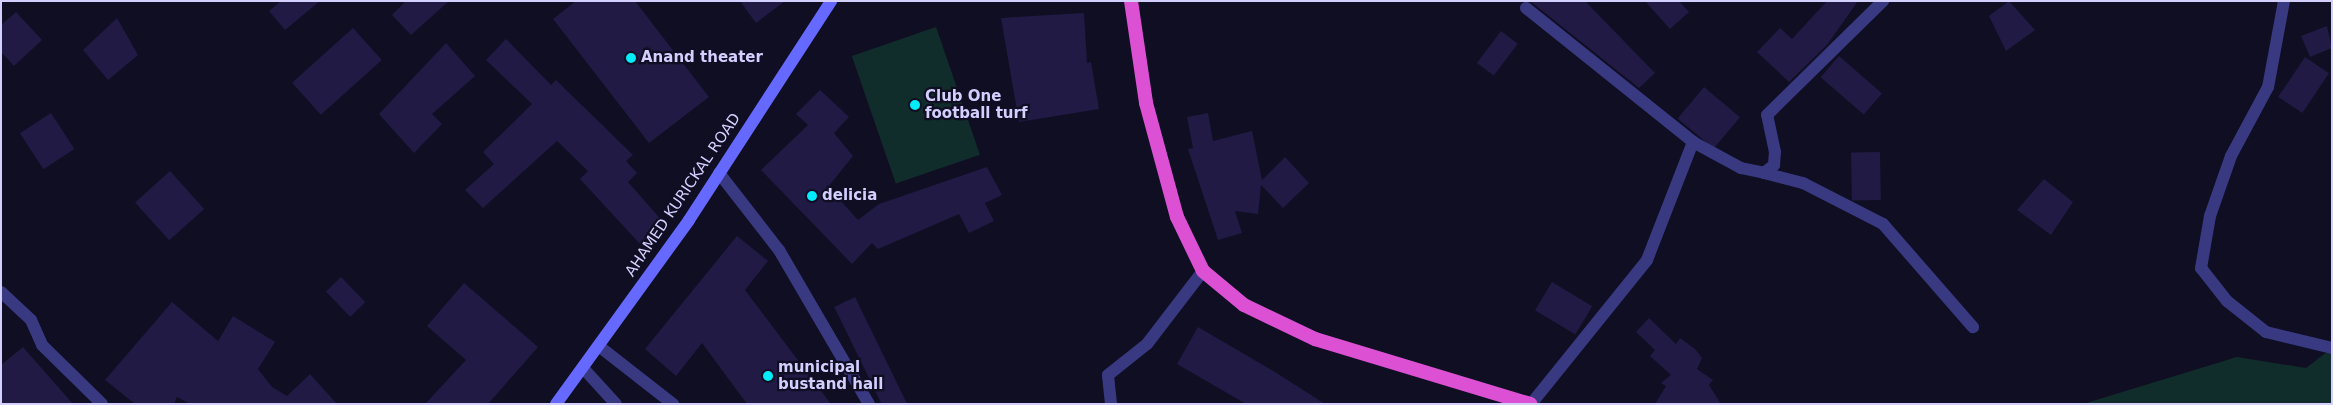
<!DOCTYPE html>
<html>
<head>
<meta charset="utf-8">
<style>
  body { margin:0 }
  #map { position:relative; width:2333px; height:405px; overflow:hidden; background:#100e23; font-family:"DejaVu Sans",sans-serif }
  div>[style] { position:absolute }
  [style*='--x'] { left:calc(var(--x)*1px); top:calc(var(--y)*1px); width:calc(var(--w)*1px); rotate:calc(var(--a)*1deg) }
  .green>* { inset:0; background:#112d2b; transform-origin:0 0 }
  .building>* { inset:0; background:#201a44; transform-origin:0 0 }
  .service>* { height:12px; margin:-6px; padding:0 6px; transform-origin:6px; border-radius:6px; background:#393982 }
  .minor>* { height:12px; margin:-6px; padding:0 6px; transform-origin:6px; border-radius:6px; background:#393982 }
  .secondary>* { height:12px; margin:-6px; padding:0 6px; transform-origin:6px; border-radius:6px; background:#6669ff }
  .trunk>* { height:14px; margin:-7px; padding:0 7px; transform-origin:7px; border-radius:7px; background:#dc50d4 }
  .dots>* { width:14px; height:14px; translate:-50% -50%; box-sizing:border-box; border:2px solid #100e23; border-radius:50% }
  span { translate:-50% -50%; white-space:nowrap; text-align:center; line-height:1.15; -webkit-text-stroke:4.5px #100e23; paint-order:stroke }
  .poi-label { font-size:15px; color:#d3cfff; font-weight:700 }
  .left { translate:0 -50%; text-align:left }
  .street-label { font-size:15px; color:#d3cfff }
  .frame { position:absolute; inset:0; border:2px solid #d3cfff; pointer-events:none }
</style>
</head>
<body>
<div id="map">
  <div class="green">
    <i style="left:936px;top:27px;width:135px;height:89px;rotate:71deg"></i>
    <i style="clip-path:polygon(2332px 348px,2332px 404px,2083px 404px,2237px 357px,2306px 368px)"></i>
  </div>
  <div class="building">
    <i style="clip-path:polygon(281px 1px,320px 1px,285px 30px,269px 11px)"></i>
    <i style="clip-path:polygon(406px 1px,449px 1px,411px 35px,392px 15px)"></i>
    <i style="clip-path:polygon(576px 1px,635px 1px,709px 97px,649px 143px,553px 19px)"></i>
    <i style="clip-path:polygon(740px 1px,785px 1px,756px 23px)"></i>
    <i style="clip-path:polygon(1530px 1px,1585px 1px,1655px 73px,1639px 88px)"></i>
    <i style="clip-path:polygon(1645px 1px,1679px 1px,1689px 12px,1670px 29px)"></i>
    <i style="clip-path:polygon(1827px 1px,1858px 1px,1827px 45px,1789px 82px,1757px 52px,1780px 28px,1792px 39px)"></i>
    <i style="clip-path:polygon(2009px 1px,2035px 30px,2006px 51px,1989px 16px)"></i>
    <i style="clip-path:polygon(16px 12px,42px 40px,14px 66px,1px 52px,1px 25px)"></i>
    <i style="clip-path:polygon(1084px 13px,1087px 63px,1091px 62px,1099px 109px,1019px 122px,1001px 18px)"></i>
    <i style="clip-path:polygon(117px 18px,138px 55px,108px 80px,83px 50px)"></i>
    <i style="clip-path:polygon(2327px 26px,2332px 48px,2310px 57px,2301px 36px)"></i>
    <i style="left:353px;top:28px;width:43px;height:82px;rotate:48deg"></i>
    <i style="left:1501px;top:31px;width:21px;height:40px;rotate:37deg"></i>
    <i style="clip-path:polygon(506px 39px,551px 85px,556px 80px,633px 155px,626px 161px,637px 173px,628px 182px,664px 223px,640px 244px,580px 179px,588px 171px,557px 141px,483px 208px,465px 190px,494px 164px,483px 152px,532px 104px,486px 60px)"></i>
    <i style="clip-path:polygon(446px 43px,475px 76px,432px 114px,442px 124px,414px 153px,379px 114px)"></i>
    <i style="left:1839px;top:56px;width:57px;height:28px;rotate:41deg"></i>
    <i style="left:2305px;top:57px;width:29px;height:48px;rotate:34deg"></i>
    <i style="left:1704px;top:87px;width:47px;height:41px;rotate:40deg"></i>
    <i style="clip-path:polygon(820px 90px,849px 117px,834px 133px,853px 156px,828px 187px,858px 220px,879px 204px,987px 167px,1002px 195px,985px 203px,994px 221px,969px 233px,959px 214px,878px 249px,872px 243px,852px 264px,761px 170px,808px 125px,796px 114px)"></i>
    <i style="left:51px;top:113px;width:43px;height:37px;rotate:57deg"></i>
    <i style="clip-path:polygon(1208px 113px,1213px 141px,1252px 131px,1262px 180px,1285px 157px,1309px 183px,1283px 208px,1261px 185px,1258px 214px,1235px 211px,1242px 233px,1218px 240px,1188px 149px,1193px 148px,1187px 117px)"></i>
    <i style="left:1880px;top:152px;width:48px;height:29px;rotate:89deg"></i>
    <i style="left:170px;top:171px;width:51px;height:47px;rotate:48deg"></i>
    <i style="clip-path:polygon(2044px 179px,2073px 202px,2051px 235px,2017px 210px)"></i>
    <i style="clip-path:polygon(737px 236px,768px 261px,745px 290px,831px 404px,747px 404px,702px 343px,676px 376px,645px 349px)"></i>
    <i style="left:341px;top:277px;width:35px;height:21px;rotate:46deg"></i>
    <i style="left:1552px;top:282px;width:47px;height:33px;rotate:31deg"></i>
    <i style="clip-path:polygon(464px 283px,538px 347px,488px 404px,425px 404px,466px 360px,427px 326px)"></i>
    <i style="left:855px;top:297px;width:119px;height:23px;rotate:64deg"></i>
    <i style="clip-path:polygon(172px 302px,218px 341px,233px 316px,275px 342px,258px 369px,272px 387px,287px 396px,310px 374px,337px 404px,190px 404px,177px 397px,174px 404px,135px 404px,105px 380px)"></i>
    <i style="clip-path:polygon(1649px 318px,1676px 344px,1680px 338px,1695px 349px,1702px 358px,1697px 369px,1713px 380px,1709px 385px,1721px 404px,1655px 404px,1666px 386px,1661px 383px,1671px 375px,1650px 356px,1655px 350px,1636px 332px)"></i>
    <i style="clip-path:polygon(1198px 327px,1275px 372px,1325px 404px,1246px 404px,1177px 364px)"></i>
    <i style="clip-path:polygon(23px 347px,73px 404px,1px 404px,1px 365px)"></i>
  </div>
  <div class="service">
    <i style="--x:719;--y:173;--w:98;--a:52.1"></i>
    <i style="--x:779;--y:250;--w:178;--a:59.7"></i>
    <i style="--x:600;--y:347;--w:93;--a:38"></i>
  </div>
  <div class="minor">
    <i style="--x:2284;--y:1;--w:87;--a:100.5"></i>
    <i style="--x:2268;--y:87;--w:78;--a:118.2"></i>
    <i style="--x:2231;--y:156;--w:64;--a:109.3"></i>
    <i style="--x:2210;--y:216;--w:53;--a:99.8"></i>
    <i style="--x:2201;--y:268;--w:42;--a:51.8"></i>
    <i style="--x:2227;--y:301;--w:50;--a:38.5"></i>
    <i style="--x:2266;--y:332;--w:68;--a:13.6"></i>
    <i style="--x:1526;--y:8;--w:214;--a:38.7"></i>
    <i style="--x:1764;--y:173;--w:40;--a:14.4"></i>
    <i style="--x:1803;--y:183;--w:90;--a:27.1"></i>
    <i style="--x:1883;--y:224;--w:137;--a:48.9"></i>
    <i style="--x:1;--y:292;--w:41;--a:43"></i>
    <i style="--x:31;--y:320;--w:27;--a:66"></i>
    <i style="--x:42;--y:345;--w:84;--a:44.5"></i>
    <i style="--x:584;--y:369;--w:47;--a:47.6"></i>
    <i style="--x:1111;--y:404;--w:29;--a:-96"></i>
    <i style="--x:1108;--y:375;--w:50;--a:-38.5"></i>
    <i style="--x:1147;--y:344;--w:92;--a:-52.5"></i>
    <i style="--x:1531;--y:404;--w:185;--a:-51.1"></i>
    <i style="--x:1647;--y:260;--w:127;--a:-68.7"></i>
    <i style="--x:1693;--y:142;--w:55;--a:28.4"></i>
    <i style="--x:1741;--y:168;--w:24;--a:12"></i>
    <i style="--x:1764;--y:173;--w:13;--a:-39"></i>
    <i style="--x:1774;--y:165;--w:13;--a:-86"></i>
    <i style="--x:1775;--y:152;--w:38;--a:-102"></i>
    <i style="--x:1767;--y:115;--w:163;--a:-44.5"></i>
  </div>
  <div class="secondary">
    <i style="--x:556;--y:404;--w:227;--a:-54.1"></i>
    <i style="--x:689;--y:220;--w:261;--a:-57"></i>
  </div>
  <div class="trunk">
    <i style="--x:1131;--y:1;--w:103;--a:81.6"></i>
    <i style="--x:1146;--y:103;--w:118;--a:74.8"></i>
    <i style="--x:1177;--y:217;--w:60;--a:64.3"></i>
    <i style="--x:1203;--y:271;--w:53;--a:39.7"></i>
    <i style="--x:1244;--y:305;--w:79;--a:25.6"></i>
    <i style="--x:1315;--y:339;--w:225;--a:16.8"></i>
  </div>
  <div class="dots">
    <i style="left:631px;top:58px;background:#00ecfa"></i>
    <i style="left:915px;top:105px;background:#00ecfa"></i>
    <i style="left:812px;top:196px;background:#00ecfa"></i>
    <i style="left:768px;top:376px;background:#00ecfa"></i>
  </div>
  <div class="poi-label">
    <span class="left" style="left:641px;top:58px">Anand theater</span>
    <span class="left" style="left:925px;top:105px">Club One<br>football turf</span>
    <span class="left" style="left:822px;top:196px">delicia</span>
    <span class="left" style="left:778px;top:376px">municipal<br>bustand hall</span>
  </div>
  <div class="street-label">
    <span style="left:683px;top:195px;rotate:-56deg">AHAMED KURICKAL ROAD</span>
  </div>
  <div class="frame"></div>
</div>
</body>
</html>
